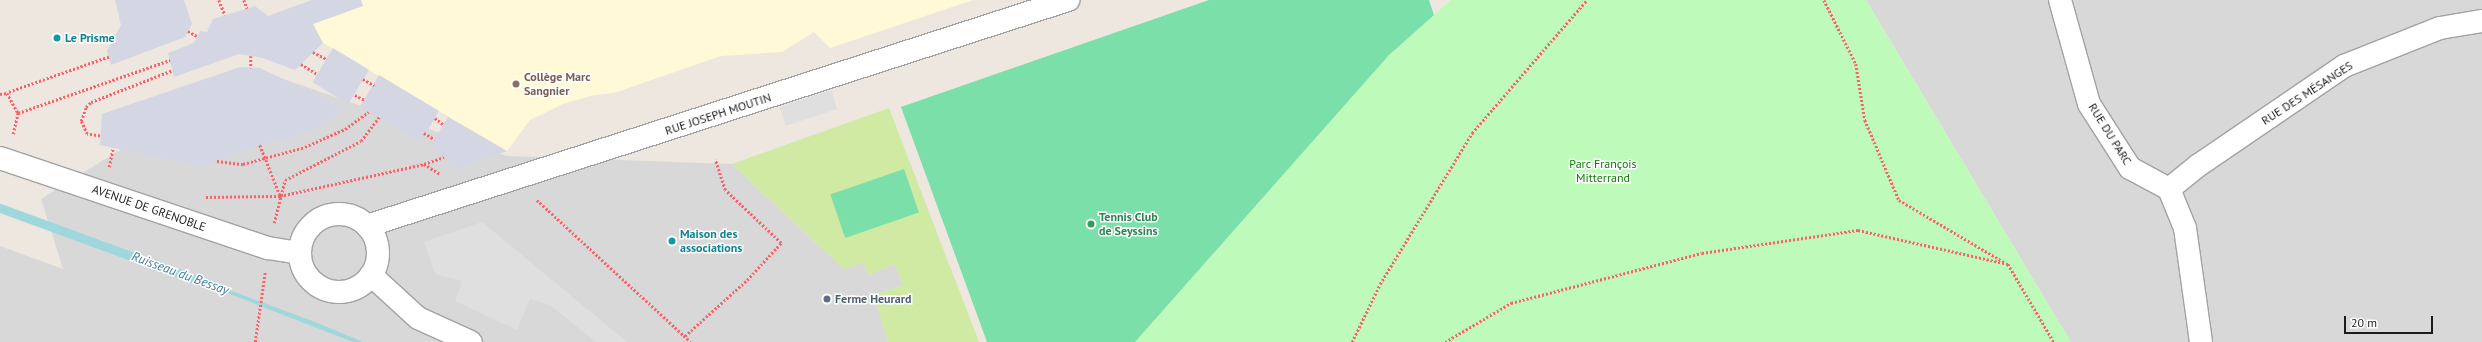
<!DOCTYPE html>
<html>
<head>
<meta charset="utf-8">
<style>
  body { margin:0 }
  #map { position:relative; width:2482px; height:342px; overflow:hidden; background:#ede7e0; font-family:"PT Sans",sans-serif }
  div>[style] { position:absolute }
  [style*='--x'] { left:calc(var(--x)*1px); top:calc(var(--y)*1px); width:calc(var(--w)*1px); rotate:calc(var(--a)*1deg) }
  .residential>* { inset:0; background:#d9d8d8 }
  .education>* { inset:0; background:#fff9d7 }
  .grass>* { inset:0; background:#d0eaa3 }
  .park>* { inset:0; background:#befaba }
  .pitch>* { inset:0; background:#7bdfa9; transform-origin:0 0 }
  .parking>* { inset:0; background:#dfdfdf; transform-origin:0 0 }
  .plaza>* { inset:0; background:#d4d6e3; transform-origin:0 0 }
  .water>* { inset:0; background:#9ed8dd }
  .stream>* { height:9px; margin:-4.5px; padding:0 4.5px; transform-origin:4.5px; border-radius:4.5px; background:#9ed8dd }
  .path>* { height:2.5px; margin-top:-1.25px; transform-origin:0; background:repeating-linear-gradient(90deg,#fd6168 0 2px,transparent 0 4px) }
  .roads { filter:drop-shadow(1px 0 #a2a2a2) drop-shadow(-1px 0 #a2a2a2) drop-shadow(0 1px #a2a2a2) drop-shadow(0 -1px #a2a2a2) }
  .minor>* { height:22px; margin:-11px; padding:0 11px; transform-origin:11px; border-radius:11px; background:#fff }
  .tertiary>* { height:22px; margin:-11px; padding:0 11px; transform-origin:11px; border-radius:11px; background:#fff }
  .tertiary>.ring { margin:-11px; padding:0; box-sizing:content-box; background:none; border:22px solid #fff; border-radius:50% }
  .dots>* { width:11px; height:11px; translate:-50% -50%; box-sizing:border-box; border:2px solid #fff; border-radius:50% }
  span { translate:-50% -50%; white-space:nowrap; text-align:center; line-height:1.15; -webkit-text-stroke:3px #fff; paint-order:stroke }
  .culture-label { font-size:12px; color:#0d838f; font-weight:700 }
  .left { translate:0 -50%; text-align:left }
  .education-label { font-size:12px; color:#785e54; font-weight:700 }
  .street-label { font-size:12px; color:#1b1b1b }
  .park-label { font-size:12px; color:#107a08 }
  .leisure-label { font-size:12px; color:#27864d; font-weight:700 }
  .service-label { font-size:12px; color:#4e5e75; font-weight:700 }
  .water-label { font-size:13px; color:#417c9c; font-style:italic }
  .scale { position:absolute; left:2344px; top:316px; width:89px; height:18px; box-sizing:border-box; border:2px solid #1b1b1b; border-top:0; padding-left:5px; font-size:12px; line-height:14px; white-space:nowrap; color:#1b1b1b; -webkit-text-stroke:3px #fff; paint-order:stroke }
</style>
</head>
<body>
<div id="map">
  <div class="residential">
    <i style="clip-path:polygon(1866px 0,2482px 0,2482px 342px,2071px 342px)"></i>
    <i style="clip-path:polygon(251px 68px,507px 156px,732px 164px,844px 269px,864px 262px,868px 275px,895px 264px,903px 285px,874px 296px,888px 342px,0 342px,0 246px,63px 269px,41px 199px)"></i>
  </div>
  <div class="education">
    <i style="clip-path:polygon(361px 0,973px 0,830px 48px,814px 32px,782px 52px,721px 56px,614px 93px,594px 95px,563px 104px,530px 120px,507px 151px,323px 43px,312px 24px,363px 6px)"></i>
  </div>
  <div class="grass">
    <i style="clip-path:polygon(889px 108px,979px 342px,888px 342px,874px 296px,903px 285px,895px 264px,868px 275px,864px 263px,844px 269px,732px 164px)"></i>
  </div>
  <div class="park">
    <i style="clip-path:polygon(1451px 0,1866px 0,2071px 342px,1135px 342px,1389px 55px)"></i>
  </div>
  <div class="pitch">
    <i style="clip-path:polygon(1209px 0,1429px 0,1434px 15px,1389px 55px,1135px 342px,987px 342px,901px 107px)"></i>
    <i style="left:904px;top:169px;width:46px;height:78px;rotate:71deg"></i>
  </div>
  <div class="parking">
    <i style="left:831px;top:90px;width:20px;height:54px;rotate:72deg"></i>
    <i style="clip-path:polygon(482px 222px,627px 342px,596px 342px,550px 305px,530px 299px,517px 330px,455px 301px,462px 281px,435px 274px,424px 242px)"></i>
  </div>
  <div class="plaza">
    <i style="clip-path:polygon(115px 0,184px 0,192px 24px,185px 37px,111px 65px,107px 51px,121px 25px)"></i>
    <i style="clip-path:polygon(312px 0,361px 0,363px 6px,313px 24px,323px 43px,295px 70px,263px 58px,239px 54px,174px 77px,168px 53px,194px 43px,200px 31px,207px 32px,213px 19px,255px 6px,268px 16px)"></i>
    <i style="left:333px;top:48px;width:42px;height:40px;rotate:31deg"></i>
    <i style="clip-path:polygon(240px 67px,260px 68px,347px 110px,321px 127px,287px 139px,260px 145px,202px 167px,100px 145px,102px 114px)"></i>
    <i style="left:379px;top:75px;width:70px;height:36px;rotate:31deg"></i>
    <i style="clip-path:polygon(448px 117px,507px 151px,457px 169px,430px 146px)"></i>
  </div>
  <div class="water">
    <i style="clip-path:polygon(208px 282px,315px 322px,363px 342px,353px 342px,204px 284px)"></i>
  </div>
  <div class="stream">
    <i style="--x:0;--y:208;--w:230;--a:20.1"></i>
  </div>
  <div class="path">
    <i style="--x:219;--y:0;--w:16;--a:68"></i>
    <i style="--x:244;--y:0;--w:9;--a:69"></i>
    <i style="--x:1824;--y:0;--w:72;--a:63.4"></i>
    <i style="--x:1856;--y:64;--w:57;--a:80.9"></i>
    <i style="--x:1865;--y:120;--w:87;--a:67"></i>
    <i style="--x:1899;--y:200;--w:122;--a:30.6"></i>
    <i style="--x:188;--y:31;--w:10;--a:29"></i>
    <i style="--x:313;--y:52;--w:16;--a:27"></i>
    <i style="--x:251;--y:56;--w:12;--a:90"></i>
    <i style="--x:109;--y:57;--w:108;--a:160.6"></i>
    <i style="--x:7;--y:93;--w:23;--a:61"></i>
    <i style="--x:18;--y:113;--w:161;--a:-19.2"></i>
    <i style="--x:301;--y:64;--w:19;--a:32"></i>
    <i style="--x:363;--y:79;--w:13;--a:29"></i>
    <i style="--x:0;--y:94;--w:7;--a:-8"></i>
    <i style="--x:355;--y:95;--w:11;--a:27"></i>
    <i style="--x:435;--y:118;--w:10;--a:37"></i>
    <i style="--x:424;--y:133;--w:12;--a:31"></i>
    <i style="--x:13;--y:134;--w:22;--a:-77"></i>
    <i style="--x:100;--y:136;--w:13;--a:-171"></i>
    <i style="--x:87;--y:134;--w:14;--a:-115"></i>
    <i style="--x:81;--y:121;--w:15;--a:-70"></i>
    <i style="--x:86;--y:107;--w:7;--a:-45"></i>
    <i style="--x:91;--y:102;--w:88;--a:-21.3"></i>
    <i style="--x:260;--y:145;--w:54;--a:68.2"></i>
    <i style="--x:217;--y:161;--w:26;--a:7"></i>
    <i style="--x:243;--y:164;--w:64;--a:-15.3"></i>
    <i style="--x:305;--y:147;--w:44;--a:-24.2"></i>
    <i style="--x:345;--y:129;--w:29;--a:-36"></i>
    <i style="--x:424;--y:164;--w:21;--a:-19"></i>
    <i style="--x:109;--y:167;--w:19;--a:-78"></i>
    <i style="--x:206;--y:197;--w:74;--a:-0.8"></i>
    <i style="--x:280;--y:196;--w:148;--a:-12.5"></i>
    <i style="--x:424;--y:164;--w:19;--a:32"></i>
    <i style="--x:537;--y:200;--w:209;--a:42.7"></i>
    <i style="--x:274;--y:223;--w:44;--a:-75.7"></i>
    <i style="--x:285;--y:180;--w:85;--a:-27.2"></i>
    <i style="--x:361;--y:141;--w:30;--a:-53"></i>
    <i style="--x:685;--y:336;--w:84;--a:-42.1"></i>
    <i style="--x:747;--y:280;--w:50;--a:-47.4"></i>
    <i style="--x:781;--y:243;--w:77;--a:-136.6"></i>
    <i style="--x:725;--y:190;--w:32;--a:-108"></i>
    <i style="--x:255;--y:342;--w:70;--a:-81.8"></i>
    <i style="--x:1352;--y:342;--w:64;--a:-64.2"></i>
    <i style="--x:1380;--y:284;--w:177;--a:-58.6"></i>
    <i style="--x:1472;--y:133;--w:176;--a:-49.2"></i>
    <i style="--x:1445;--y:342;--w:77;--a:-30.6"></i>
    <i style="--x:1511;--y:303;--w:197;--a:-14.7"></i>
    <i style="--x:1702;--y:253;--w:158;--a:-8.4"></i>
    <i style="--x:1858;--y:230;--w:154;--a:12.8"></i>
    <i style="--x:2008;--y:264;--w:91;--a:59.5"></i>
  </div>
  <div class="roads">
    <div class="minor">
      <i style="--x:2060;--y:0;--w:108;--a:74.4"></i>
      <i style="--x:2089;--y:104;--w:76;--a:57.4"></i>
      <i style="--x:2130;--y:168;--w:44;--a:28.3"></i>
      <i style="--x:2169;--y:189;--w:42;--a:67.7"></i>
      <i style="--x:2185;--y:228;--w:115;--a:82"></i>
      <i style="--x:2169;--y:189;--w:38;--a:-39"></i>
      <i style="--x:2199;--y:165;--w:176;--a:-34.3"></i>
      <i style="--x:2344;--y:66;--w:103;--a:-21.6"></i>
      <i style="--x:2440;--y:28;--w:43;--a:-9.5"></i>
      <i style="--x:367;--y:226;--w:737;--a:-17.87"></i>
    </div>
    <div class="tertiary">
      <i style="--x:0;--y:158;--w:283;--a:18.6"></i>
      <i style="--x:268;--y:248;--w:32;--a:9"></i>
      <i class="ring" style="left:300px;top:214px;width:56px;height:56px"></i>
      <i style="--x:371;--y:275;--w:64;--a:42.5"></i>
      <i style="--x:418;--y:318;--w:58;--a:24.4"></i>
    </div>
  </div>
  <div class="dots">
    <i style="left:57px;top:38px;background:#0f9aa8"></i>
    <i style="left:516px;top:84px;background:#8d6e63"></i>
    <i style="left:1091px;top:224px;background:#2e9e5b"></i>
    <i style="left:672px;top:241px;background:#0f9aa8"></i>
    <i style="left:827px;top:299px;background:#5c6f8a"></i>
  </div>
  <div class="culture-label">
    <span class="left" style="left:65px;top:38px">Le Prisme</span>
    <span class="left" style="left:680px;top:241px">Maison des<br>associations</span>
  </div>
  <div class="education-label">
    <span class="left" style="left:524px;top:84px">Collège Marc<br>Sangnier</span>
  </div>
  <div class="street-label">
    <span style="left:2307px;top:93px;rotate:-33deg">RUE DES MÉSANGES</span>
    <span style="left:718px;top:114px;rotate:-18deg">RUE JOSEPH MOUTIN</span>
    <span style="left:2110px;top:134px;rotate:58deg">RUE DU PARC</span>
    <span style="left:149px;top:208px;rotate:19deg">AVENUE DE GRENOBLE</span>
  </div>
  <div class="park-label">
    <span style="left:1603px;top:171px">Parc François<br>Mitterrand</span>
  </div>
  <div class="leisure-label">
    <span class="left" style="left:1099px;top:224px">Tennis Club<br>de Seyssins</span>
  </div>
  <div class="service-label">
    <span class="left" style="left:835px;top:299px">Ferme Heurard</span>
  </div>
  <div class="water-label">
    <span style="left:180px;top:274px;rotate:20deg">Ruisseau du Bessay</span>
  </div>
  <div class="scale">20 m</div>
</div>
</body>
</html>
